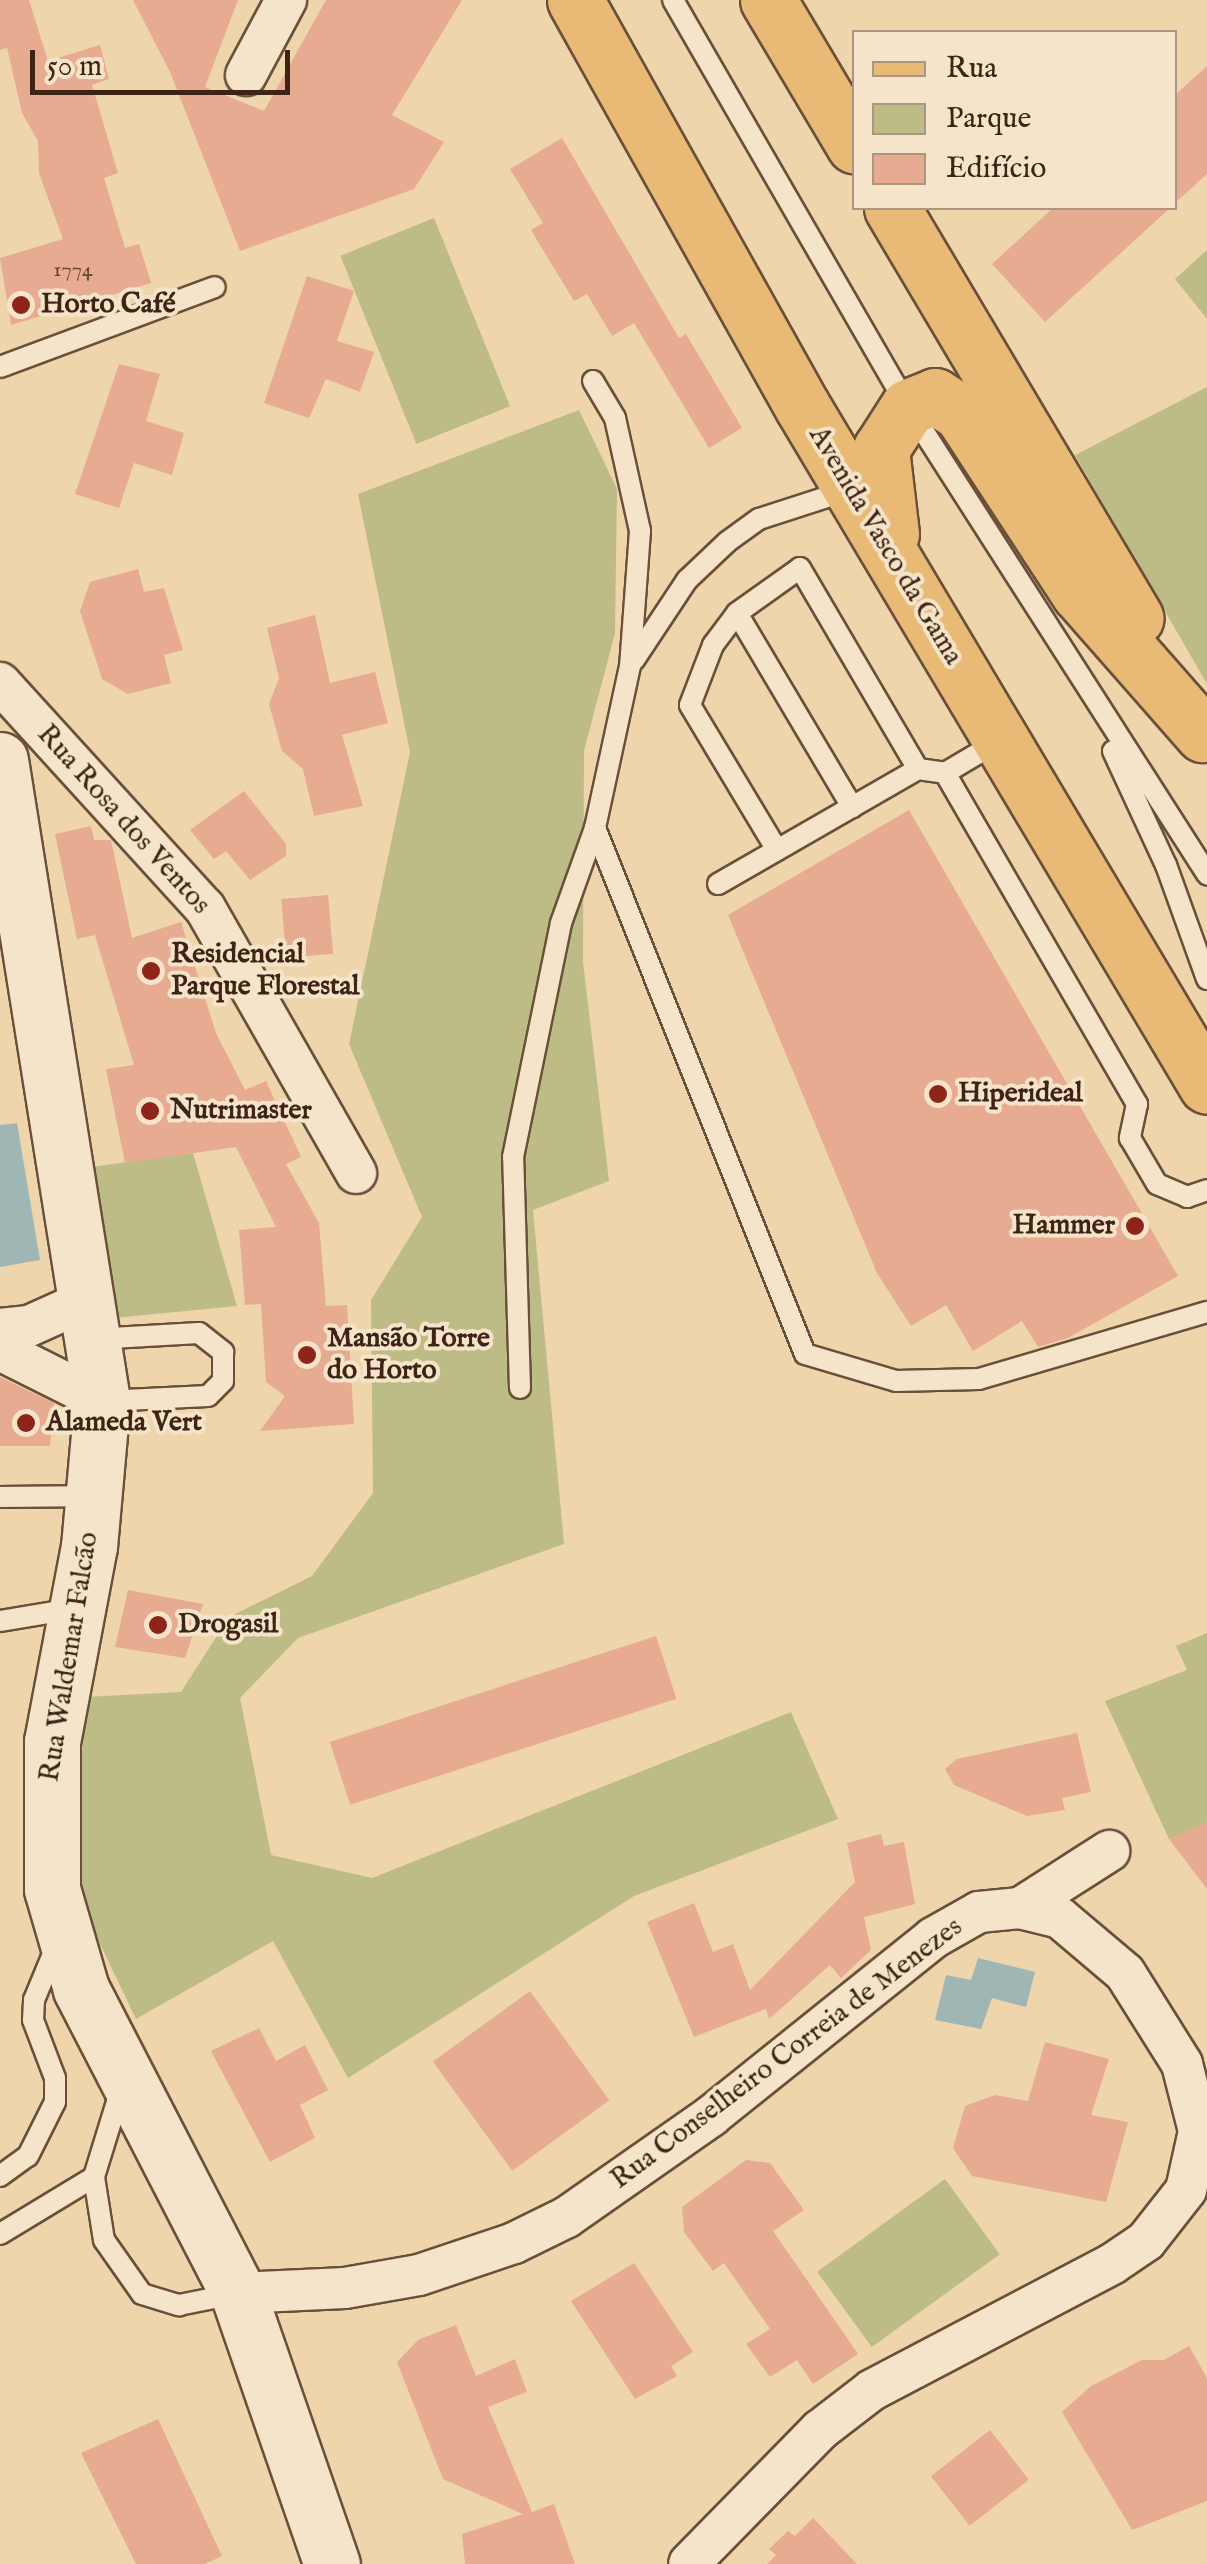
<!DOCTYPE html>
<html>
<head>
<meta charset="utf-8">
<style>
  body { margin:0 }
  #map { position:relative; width:1207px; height:2564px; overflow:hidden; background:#efd5ac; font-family:"IM FELL English",serif }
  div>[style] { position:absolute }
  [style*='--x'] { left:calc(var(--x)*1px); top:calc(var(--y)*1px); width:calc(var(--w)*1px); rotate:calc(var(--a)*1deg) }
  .green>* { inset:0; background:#bebc86; transform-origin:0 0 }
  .water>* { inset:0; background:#9fb6b5 }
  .building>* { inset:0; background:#e6ab90; transform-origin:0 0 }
  .roads { filter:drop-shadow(2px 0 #6a503a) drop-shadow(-2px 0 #6a503a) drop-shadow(0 2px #6a503a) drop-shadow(0 -2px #6a503a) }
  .lane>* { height:20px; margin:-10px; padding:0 10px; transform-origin:10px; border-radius:10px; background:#f5e4c9 }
  .street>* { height:40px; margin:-20px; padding:0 20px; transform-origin:20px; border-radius:20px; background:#f5e4c9 }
  .secondary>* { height:55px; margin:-27.5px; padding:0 27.5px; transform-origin:27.5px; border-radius:27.5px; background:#f5e4c9 }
  .primary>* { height:55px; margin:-27.5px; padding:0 27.5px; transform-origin:27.5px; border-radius:27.5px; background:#e8ba76 }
  .dots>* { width:28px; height:28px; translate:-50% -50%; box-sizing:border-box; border:5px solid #f5e4c9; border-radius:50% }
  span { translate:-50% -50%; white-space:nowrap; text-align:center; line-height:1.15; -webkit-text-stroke:8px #f5e4c9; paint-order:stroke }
  .number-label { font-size:22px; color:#674633 }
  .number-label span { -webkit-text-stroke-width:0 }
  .poi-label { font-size:28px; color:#3d2414; font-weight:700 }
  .left { translate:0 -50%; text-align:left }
  .right { translate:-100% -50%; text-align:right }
  .street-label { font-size:28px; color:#3d2414 }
  .legend { position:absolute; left:852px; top:30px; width:325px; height:180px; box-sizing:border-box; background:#f5e4c9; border:2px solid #ab9781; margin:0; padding:12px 18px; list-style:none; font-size:30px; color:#3d2414 }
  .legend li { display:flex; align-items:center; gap:20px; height:50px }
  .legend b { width:50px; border:2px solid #ab9781 }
  .scale { position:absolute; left:30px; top:50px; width:260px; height:45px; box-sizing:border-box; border:5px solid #3d2414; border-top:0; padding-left:12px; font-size:30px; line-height:35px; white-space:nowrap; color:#3d2414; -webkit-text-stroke:8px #f5e4c9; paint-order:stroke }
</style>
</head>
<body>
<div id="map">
  <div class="green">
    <i style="left:434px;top:218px;width:203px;height:101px;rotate:68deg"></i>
    <i style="clip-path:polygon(1207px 250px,1207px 319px,1175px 279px)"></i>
    <i style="clip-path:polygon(1207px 387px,1207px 684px,1075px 455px)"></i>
    <i style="clip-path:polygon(579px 410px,617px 489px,615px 633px,584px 751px,583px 962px,609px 1181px,533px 1210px,564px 1544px,298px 1638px,240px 1698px,271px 1855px,372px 1878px,791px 1712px,838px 1819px,634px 1896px,348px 2078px,273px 1941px,136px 2019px,75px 1892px,85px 1697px,181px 1692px,229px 1617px,312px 1576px,373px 1493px,371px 1300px,422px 1217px,349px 1044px,410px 752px,358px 494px)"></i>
    <i style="clip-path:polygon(193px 1153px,237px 1306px,114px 1318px,91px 1167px)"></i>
    <i style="clip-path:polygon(1207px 1633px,1207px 1823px,1169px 1839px,1105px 1701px,1187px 1670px,1176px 1646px)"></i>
    <i style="left:945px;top:2179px;width:93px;height:158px;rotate:54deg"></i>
  </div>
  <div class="water">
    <i style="clip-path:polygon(17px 1123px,40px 1260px,0 1267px,0 1125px)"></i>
    <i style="clip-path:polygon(978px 1958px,1035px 1972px,1026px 2007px,992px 1998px,981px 2029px,935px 2020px,946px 1975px,971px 1980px)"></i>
  </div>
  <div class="building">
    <i style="clip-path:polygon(0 0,29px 0,48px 61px,100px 45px,109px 79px,92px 85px,118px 173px,104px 178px,125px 248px,139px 244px,151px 283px,11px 325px,0 258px,63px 239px,39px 173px,38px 141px,22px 113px,7px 48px,0 50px)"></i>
    <i style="clip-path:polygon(133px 0,238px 0,205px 87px,264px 111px,326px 0,462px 0,392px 115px,444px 142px,414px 189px,240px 251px,170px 72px)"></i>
    <i style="clip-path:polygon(1207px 66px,1207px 174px,1174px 204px,1174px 96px)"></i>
    <i style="clip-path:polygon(562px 138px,679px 338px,686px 334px,742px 428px,709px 448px,634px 323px,612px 336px,587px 294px,574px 301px,531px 230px,543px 223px,510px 169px)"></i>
    <i style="clip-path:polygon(1053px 208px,1170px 208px,1045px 322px,992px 264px)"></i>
    <i style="clip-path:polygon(307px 276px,354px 291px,337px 341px,374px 352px,360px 392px,326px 379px,309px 418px,264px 403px)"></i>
    <i style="clip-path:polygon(119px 364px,160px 374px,146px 421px,184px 433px,172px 475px,134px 463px,119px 508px,75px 494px)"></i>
    <i style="clip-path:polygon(138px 569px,144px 592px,164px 588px,183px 650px,164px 655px,171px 683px,128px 694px,102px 679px,80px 611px,90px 582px)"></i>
    <i style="clip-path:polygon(315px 615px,330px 683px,375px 672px,388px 723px,342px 735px,363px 806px,314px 816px,303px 769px,282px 751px,269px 704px,279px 678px,267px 628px)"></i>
    <i style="clip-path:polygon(244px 791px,286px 844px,286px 856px,250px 880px,226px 851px,214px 859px,190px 830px)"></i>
    <i style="clip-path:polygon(909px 810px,1178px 1276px,1068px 1338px,1038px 1347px,1022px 1321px,973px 1351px,946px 1305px,911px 1326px,877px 1273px,728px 915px)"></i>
    <i style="clip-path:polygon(91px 826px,94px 840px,111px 840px,132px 938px,181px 922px,216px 1033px,245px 1090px,266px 1081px,301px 1157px,286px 1164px,319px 1223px,326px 1306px,347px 1305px,354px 1424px,260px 1431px,285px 1396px,266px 1382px,261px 1304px,245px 1305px,239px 1230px,276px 1227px,236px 1147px,125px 1163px,106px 1069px,134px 1065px,95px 935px,77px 939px,55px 834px)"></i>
    <i style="left:328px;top:895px;width:59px;height:47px;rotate:85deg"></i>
    <i style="clip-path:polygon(0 1377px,54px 1403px,50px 1446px,0 1446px)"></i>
    <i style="clip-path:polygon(128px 1590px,203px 1604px,185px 1658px,115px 1647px)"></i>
    <i style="left:656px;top:1636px;width:66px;height:343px;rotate:72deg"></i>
    <i style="clip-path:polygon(1077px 1733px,1091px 1792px,1062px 1798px,1065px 1810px,1027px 1816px,954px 1785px,945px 1769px,957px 1759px)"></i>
    <i style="clip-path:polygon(1207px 1823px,1207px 1889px,1169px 1839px)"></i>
    <i style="clip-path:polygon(881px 1834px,884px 1846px,904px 1842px,915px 1904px,864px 1917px,871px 1950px,841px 1978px,830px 1965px,769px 2019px,766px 2009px,694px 2037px,647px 1922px,694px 1903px,713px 1952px,733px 1944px,750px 1990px,855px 1882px,847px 1843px)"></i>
    <i style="left:530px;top:1991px;width:135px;height:120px;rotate:54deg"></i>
    <i style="clip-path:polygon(259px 2028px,276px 2061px,305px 2045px,328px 2090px,300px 2105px,315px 2138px,270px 2162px,211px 2051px)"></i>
    <i style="clip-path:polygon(1045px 2042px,1109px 2059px,1091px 2115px,1128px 2122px,1106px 2202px,972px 2176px,953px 2148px,965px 2106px,995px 2095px,1028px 2101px)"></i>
    <i style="clip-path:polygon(746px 2160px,770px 2163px,804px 2210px,773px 2231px,858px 2354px,813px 2384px,797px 2360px,770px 2377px,746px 2344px,770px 2329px,724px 2263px,713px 2271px,684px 2232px,682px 2207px)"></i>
    <i style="clip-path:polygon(634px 2263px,693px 2352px,671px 2366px,677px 2376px,635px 2399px,571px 2301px)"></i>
    <i style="clip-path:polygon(456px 2325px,476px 2376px,515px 2359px,527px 2392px,488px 2407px,532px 2512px,554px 2504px,575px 2564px,465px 2564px,462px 2534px,523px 2514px,443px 2479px,397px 2362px,418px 2340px)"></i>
    <i style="clip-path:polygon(1189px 2346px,1207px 2378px,1207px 2501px,1132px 2530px,1062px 2412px,1091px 2386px,1142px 2360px,1164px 2360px)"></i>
    <i style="clip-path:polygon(158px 2419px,222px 2556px,205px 2564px,136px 2564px,81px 2453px)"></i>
    <i style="left:990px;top:2430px;width:63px;height:75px;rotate:52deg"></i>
    <i style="clip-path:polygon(813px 2518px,857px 2564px,767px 2564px,776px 2555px,769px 2549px,788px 2531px,795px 2536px)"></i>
  </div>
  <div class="roads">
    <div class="lane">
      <i style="--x:673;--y:0;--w:470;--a:60"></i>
      <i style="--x:908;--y:407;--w:555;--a:57.37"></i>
      <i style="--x:0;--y:367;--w:229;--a:-20.4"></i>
      <i style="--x:593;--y:381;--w:43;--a:59.3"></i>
      <i style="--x:615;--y:418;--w:116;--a:77.5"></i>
      <i style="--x:640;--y:531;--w:135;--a:94.2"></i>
      <i style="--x:630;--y:666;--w:166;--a:102.2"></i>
      <i style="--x:595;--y:828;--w:566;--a:68.24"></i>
      <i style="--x:805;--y:1354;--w:95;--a:16.5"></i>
      <i style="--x:896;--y:1381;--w:83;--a:-1.4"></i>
      <i style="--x:979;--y:1379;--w:238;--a:-16.4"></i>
      <i style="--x:737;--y:613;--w:226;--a:59.3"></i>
      <i style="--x:634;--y:660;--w:96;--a:-56.5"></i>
      <i style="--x:687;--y:580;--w:55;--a:-43.5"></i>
      <i style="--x:727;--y:542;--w:39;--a:-36"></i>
      <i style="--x:759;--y:519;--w:95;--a:-17.9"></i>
      <i style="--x:999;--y:741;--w:63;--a:149.3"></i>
      <i style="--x:945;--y:773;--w:383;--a:59.9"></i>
      <i style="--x:1137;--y:1104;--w:35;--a:102"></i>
      <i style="--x:1130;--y:1138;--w:53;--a:59.6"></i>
      <i style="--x:1157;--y:1184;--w:33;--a:23"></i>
      <i style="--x:1187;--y:1197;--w:21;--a:-19"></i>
      <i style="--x:1113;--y:751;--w:126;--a:65.1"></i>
      <i style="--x:1166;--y:865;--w:121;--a:70.2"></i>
      <i style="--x:777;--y:850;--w:169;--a:-121"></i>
      <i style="--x:690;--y:705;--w:64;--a:-69"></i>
      <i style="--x:713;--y:645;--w:40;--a:-53"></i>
      <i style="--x:737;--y:613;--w:77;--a:-35.5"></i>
      <i style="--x:800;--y:568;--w:233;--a:59.6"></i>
      <i style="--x:918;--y:769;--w:27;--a:8"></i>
      <i style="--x:718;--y:884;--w:231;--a:-29.9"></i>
      <i style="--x:94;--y:1339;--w:105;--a:-3.3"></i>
      <i style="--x:199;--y:1333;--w:31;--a:38"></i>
      <i style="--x:223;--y:1352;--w:29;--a:90"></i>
      <i style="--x:223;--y:1381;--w:21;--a:135"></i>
      <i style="--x:208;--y:1396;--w:104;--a:177.2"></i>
      <i style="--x:520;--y:1388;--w:231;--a:-91.7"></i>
      <i style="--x:513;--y:1157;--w:239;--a:-78.4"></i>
      <i style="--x:561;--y:923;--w:101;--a:-70.3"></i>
      <i style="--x:0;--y:1497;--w:94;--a:-0.6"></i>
      <i style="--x:0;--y:1621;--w:73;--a:-9.5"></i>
      <i style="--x:121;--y:2089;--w:92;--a:107.1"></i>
      <i style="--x:94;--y:2177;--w:64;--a:81"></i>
      <i style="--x:104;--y:2240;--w:66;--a:54.9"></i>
      <i style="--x:142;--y:2294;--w:39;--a:17"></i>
      <i style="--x:179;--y:2305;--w:56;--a:-11.3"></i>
      <i style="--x:0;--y:2176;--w:34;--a:-36"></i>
      <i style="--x:28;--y:2156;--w:60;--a:-63.4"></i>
      <i style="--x:55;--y:2102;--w:24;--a:-90"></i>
      <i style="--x:55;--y:2078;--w:62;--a:-110.8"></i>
      <i style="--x:33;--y:2020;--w:20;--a:-87"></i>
      <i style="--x:34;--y:2000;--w:57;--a:-67.5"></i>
      <i style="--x:0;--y:2234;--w:110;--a:-31.2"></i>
    </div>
    <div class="street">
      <i style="--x:246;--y:75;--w:85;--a:-61.9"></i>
      <i style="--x:0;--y:683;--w:304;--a:47.7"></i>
      <i style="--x:205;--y:908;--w:305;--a:60.3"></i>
      <i style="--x:0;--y:1329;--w:29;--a:-6"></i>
      <i style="--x:29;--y:1326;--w:64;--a:-24.1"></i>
      <i style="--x:0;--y:1350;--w:114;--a:26.6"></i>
      <i style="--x:1020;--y:1908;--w:106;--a:-32.6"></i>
      <i style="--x:238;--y:2293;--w:107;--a:-2.7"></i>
      <i style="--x:345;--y:2288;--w:75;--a:-10"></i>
      <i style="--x:419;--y:2275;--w:100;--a:-18.6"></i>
      <i style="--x:514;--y:2243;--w:59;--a:-26.1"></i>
      <i style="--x:567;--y:2217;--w:176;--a:-35"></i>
      <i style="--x:711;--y:2116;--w:285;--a:-38.7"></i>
      <i style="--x:933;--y:1938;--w:53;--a:-29.5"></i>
      <i style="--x:979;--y:1912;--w:41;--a:-5.6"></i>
      <i style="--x:1020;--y:1908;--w:41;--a:14"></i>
      <i style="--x:1060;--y:1918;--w:85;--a:40.2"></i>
      <i style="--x:1125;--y:1973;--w:107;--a:57.9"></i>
      <i style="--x:1182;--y:2064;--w:69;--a:75.8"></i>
      <i style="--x:1199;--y:2131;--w:60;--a:102.4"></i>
      <i style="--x:1186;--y:2190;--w:65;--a:128.1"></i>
      <i style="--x:1146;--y:2241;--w:41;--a:145.9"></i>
      <i style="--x:1112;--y:2264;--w:271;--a:152.3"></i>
      <i style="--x:872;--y:2390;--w:66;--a:142.4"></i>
      <i style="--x:820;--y:2430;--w:187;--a:134.4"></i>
    </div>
    <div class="secondary">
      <i style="--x:0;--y:760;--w:649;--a:80.96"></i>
      <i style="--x:102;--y:1401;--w:146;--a:95.1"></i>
      <i style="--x:89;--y:1546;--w:198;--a:100.7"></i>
      <i style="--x:52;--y:1741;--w:148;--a:90"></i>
      <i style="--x:52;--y:1889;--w:104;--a:73.8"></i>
      <i style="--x:81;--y:1989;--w:342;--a:62.7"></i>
      <i style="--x:238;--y:2293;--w:287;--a:70.9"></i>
    </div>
    <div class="primary">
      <i style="--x:575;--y:0;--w:465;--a:60.8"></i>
      <i style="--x:802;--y:406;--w:791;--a:59.22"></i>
      <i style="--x:768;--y:0;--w:169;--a:59.3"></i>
      <i style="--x:892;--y:208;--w:477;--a:59.3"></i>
      <i style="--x:891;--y:534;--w:86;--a:-96.7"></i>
      <i style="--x:881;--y:449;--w:50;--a:-57.3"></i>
      <i style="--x:908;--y:407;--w:29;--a:-22"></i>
      <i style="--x:935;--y:396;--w:31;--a:33"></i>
      <i style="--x:961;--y:413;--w:215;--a:56.8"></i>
      <i style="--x:1079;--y:593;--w:188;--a:48.7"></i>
    </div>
  </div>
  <div class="dots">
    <i style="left:21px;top:305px;background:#8f2418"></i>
    <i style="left:151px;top:971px;background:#8f2418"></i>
    <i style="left:938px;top:1094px;background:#8f2418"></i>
    <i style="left:150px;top:1111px;background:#8f2418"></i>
    <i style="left:1135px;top:1226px;background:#8f2418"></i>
    <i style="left:307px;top:1355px;background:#8f2418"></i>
    <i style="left:26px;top:1423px;background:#8f2418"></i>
    <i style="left:158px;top:1625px;background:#8f2418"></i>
  </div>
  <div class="number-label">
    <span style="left:73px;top:271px">1774</span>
  </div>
  <div class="poi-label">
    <span class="left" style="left:41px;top:305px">Horto Café</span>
    <span class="left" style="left:171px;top:971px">Residencial<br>Parque Florestal</span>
    <span class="left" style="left:958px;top:1094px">Hiperideal</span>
    <span class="left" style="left:170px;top:1111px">Nutrimaster</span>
    <span class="right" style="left:1115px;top:1226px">Hammer</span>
    <span class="left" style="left:327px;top:1355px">Mansão Torre<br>do Horto</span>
    <span class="left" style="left:46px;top:1423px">Alameda Vert</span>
    <span class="left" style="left:178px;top:1625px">Drogasil</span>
  </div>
  <div class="street-label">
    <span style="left:885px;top:546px;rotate:59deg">Avenida Vasco da Gama</span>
    <span style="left:123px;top:820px;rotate:48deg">Rua Rosa dos Ventos</span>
    <span style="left:70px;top:1657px;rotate:-81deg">Rua Waldemar Falcão</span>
    <span style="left:787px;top:2054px;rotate:-37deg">Rua Conselheiro Correia de Menezes</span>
  </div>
  <ul class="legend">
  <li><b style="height:12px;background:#e8ba76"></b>Rua</li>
  <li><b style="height:28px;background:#bebc86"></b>Parque</li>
  <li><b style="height:28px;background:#e6ab90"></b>Edifício</li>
  </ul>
  <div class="scale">50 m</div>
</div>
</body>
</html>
